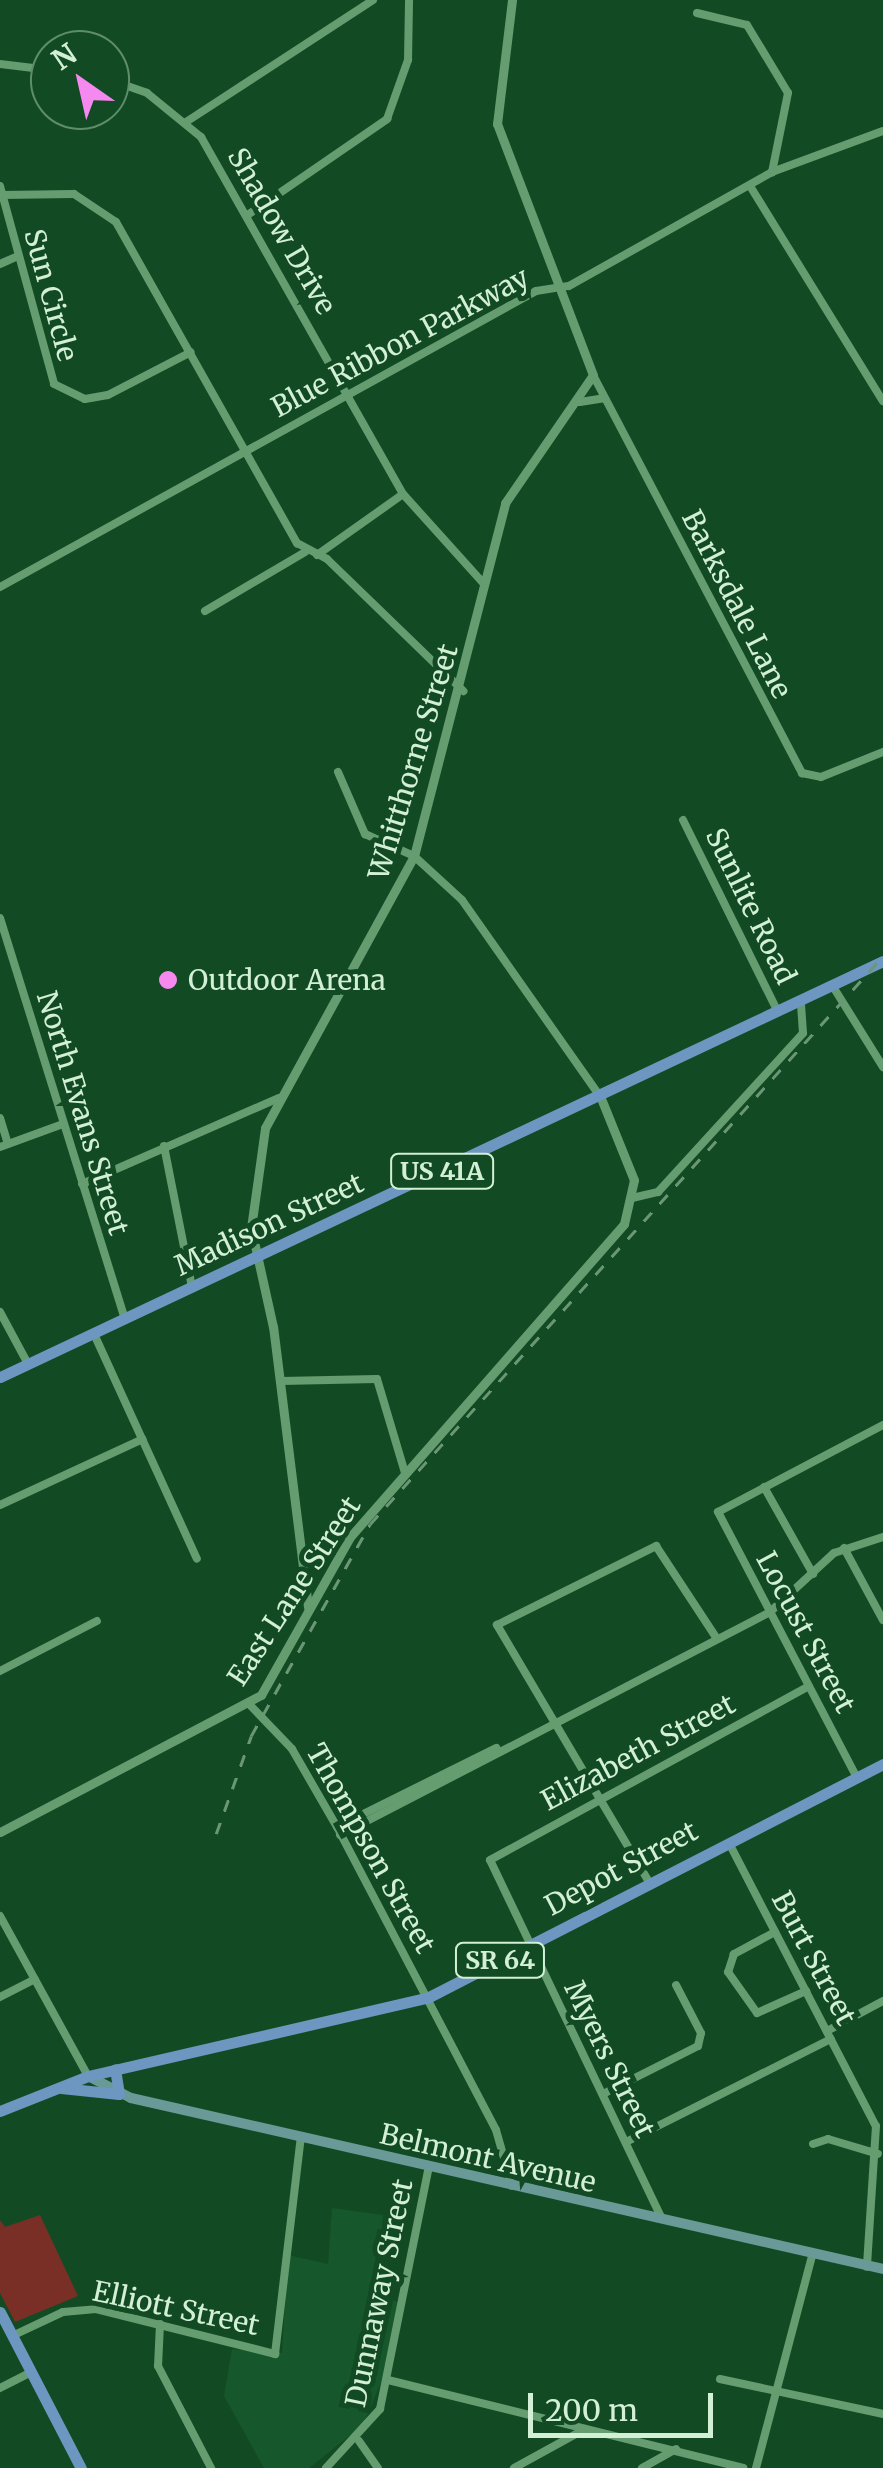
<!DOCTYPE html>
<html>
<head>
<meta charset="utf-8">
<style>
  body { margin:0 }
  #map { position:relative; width:883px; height:2468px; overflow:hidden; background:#124b23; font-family:Merriweather,serif }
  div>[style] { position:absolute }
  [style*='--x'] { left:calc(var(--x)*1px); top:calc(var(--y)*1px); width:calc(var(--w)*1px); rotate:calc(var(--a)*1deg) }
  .built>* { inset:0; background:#16572b }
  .green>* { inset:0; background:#792f26 }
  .minor>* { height:8px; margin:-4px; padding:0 4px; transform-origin:4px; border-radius:4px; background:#659d70 }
  .tertiary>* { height:9px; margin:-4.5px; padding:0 4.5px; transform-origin:4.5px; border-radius:4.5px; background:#659d70 }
  .secondary>* { height:10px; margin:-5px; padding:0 5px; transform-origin:5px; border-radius:5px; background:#699a98 }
  .primary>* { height:11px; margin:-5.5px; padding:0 5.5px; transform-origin:5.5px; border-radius:5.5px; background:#6d96c0 }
  .rail>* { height:2.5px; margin-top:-1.25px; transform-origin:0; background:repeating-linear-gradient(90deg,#6b9776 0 12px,transparent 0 24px) }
  .dots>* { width:28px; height:28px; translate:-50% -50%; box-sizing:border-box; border:5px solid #124b23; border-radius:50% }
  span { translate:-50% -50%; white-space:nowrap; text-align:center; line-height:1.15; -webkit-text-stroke:10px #124b23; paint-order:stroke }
  .shield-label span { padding:2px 8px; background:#124b23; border:2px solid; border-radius:8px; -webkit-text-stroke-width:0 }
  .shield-label { font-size:25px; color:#d3f0d7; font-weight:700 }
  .street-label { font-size:28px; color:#d3f0d7 }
  .poi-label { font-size:28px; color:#d3f0d7 }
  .left { translate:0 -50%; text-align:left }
  .north { position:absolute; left:30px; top:30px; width:100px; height:100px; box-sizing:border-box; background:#124b23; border:2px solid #5f8d6b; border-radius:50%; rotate:326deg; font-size:28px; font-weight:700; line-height:40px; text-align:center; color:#d3f0d7 }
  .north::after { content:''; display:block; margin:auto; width:35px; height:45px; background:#f589ef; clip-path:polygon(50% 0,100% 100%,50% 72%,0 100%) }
  .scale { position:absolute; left:528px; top:2393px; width:185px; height:45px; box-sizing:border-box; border:5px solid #d3f0d7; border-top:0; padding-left:12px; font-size:30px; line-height:35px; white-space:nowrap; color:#d3f0d7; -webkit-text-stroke:8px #124b23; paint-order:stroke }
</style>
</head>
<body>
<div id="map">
  <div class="built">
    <i style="clip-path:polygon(332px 2208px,383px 2215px,377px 2293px,400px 2303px,381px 2382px,363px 2425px,309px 2468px,264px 2468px,224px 2396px,232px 2349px,282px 2353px,288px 2255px,328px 2264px)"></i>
  </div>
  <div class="green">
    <i style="clip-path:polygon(40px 2215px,78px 2296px,15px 2322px,0 2293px,0 2220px,5px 2227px)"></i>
  </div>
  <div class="minor">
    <i style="--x:697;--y:13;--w:51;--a:13.5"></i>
    <i style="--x:747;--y:25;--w:79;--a:58.9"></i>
    <i style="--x:788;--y:93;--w:81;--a:101.4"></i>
    <i style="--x:0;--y:64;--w:50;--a:6.8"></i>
    <i style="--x:110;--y:80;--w:39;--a:19"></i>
    <i style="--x:147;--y:93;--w:70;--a:39.2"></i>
    <i style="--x:201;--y:137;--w:410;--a:60.5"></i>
    <i style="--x:403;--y:494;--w:121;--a:48"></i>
    <i style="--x:186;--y:122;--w:223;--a:-33.1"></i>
    <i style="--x:0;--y:186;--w:205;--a:74.7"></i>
    <i style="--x:54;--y:384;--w:34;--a:26"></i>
    <i style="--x:85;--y:399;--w:23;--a:-10"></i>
    <i style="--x:108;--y:395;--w:93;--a:-27.4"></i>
    <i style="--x:750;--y:186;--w:253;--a:58.3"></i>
    <i style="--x:2;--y:195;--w:72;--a:-0.8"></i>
    <i style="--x:74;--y:194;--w:50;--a:33.7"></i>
    <i style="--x:116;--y:222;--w:369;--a:60.6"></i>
    <i style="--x:297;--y:543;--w:34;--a:28"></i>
    <i style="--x:327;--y:559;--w:190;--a:44.1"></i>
    <i style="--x:249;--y:214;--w:168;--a:-34.5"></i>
    <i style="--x:387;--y:119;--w:63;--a:-70.4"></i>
    <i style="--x:408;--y:60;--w:60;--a:-89"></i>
    <i style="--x:0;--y:264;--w:17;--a:-24"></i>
    <i style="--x:593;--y:375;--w:450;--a:62.3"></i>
    <i style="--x:802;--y:773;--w:19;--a:12"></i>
    <i style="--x:821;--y:777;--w:67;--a:-22"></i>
    <i style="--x:580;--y:402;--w:24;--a:-9"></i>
    <i style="--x:317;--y:555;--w:105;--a:-35.3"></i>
    <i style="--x:0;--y:587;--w:612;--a:-28.91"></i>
    <i style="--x:536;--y:291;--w:33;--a:-9"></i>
    <i style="--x:569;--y:286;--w:233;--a:-29.3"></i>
    <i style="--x:772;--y:172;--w:118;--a:-20.3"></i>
    <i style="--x:205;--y:611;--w:116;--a:-30.5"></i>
    <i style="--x:338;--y:772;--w:68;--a:66.5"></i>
    <i style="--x:365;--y:834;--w:54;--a:24.2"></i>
    <i style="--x:414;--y:856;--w:65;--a:42.5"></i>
    <i style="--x:462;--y:900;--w:240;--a:54.9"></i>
    <i style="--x:683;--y:820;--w:214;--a:63.7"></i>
    <i style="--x:0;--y:918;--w:421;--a:72.7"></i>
    <i style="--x:832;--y:985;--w:97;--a:58.1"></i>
    <i style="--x:0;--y:1118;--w:27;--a:73"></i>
    <i style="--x:164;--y:1146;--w:145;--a:78.8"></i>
    <i style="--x:0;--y:1147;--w:67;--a:-20.1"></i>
    <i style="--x:82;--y:1184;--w:215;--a:-23.6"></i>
    <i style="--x:632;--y:1198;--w:27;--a:-13"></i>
    <i style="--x:658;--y:1192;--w:215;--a:-47.6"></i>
    <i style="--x:803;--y:1033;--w:32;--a:-94"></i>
    <i style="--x:0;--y:1312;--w:59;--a:61.7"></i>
    <i style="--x:94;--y:1334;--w:247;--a:65.4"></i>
    <i style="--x:281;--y:1381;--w:96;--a:-1.2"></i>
    <i style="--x:377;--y:1379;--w:98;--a:73.4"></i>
    <i style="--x:764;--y:1487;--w:100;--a:60.6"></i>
    <i style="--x:0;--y:1505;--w:157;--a:-24.8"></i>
    <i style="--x:844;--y:1548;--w:82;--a:61.6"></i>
    <i style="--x:0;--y:1671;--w:109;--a:-27.3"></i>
    <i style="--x:250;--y:1705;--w:61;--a:46.3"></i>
    <i style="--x:292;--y:1749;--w:90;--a:60"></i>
    <i style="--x:337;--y:1827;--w:342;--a:62.3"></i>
    <i style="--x:496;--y:2130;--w:58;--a:74.1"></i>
    <i style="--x:855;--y:1774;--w:296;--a:-117.6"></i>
    <i style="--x:718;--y:1512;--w:187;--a:-27.8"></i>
    <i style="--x:337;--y:1827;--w:178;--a:-26.4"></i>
    <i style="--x:340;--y:1835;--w:484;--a:-27.4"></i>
    <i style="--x:770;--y:1612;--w:87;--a:-42.7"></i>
    <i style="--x:834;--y:1553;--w:52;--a:-18.1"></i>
    <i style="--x:729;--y:1843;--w:319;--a:62.6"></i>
    <i style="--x:876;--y:2126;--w:141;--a:93.7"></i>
    <i style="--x:649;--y:1882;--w:299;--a:-120.6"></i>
    <i style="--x:497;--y:1625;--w:178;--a:-26.4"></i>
    <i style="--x:656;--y:1546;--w:111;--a:56.7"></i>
    <i style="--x:0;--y:1916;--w:183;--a:61.2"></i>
    <i style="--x:775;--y:1932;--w:47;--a:151.8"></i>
    <i style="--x:734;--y:1954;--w:19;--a:108"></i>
    <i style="--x:728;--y:1972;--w:50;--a:54.7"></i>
    <i style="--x:757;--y:2013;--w:54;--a:-24.2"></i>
    <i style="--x:0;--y:1997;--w:39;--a:-27"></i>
    <i style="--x:827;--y:2031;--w:64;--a:-28.2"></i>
    <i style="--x:603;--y:2094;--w:106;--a:-26.8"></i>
    <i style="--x:698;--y:2046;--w:13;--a:-77"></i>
    <i style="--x:701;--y:2033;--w:54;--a:-117.5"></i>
    <i style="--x:628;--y:2141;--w:227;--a:-26.7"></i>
    <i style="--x:813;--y:2144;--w:16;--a:-18"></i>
    <i style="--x:828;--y:2139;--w:52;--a:16.7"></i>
    <i style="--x:662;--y:2219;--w:398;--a:-115.6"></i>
    <i style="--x:490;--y:1860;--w:363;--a:-28.6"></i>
    <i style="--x:160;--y:2324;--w:42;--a:92.7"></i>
    <i style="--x:158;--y:2366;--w:115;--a:62.5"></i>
    <i style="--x:12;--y:2336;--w:56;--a:-25.2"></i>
    <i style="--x:63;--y:2312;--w:33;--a:-5"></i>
    <i style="--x:96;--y:2309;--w:185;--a:14.1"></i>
    <i style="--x:275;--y:2354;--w:219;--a:-83.2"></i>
    <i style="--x:720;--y:2379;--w:167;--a:12.1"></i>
    <i style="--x:388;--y:2380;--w:366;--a:13.9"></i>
    <i style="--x:0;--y:2388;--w:35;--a:-27"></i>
    <i style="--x:359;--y:2441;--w:33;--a:55"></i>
    <i style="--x:326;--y:2468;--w:80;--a:-47.5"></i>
    <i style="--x:380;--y:2409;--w:247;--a:-78.6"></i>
    <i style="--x:514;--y:2468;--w:81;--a:-28.8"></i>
    <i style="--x:642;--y:2468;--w:39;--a:-29"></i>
    <i style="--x:756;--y:2468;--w:219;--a:-75.2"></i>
  </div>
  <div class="tertiary">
    <i style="--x:308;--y:1607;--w:282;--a:-97.1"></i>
    <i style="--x:273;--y:1327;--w:101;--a:-102.5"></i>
    <i style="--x:251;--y:1228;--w:101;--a:-82"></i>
    <i style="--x:265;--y:1128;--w:310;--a:-61.3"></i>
    <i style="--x:414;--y:856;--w:365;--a:-75.5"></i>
    <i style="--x:505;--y:503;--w:155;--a:-55.5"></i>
    <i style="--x:593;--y:375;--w:269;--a:-110.9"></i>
    <i style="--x:497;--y:124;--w:125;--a:-83.1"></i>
    <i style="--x:0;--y:1832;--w:295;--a:-27.7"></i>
    <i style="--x:261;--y:1695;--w:181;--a:-60.6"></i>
    <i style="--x:350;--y:1537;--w:416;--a:-48.8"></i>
    <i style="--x:624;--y:1224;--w:45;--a:-77.2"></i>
    <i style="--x:634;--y:1180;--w:91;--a:-112"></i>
  </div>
  <div class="secondary">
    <i style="--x:88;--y:2076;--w:48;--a:27.1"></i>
    <i style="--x:131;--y:2098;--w:771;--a:12.81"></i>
  </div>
  <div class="primary">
    <i style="--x:0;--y:1377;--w:976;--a:-25.23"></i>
    <i style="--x:61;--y:2088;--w:58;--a:5.9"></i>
    <i style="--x:119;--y:2094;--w:25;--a:-99"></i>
    <i style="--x:0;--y:2111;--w:95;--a:-21.7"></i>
    <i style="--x:88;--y:2076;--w:348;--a:-13"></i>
    <i style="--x:427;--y:1998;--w:513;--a:-27.16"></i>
    <i style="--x:0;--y:2312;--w:176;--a:62.6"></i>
  </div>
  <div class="rail">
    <i style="--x:216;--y:1834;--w:104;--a:-70.3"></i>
    <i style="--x:251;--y:1736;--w:243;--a:-60.7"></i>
    <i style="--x:370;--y:1524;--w:765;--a:-47.91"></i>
  </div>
  <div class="dots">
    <i style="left:168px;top:980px;background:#f589ef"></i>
  </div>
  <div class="shield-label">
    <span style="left:442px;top:1171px">US 41A</span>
    <span style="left:500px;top:1960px">SR 64</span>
  </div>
  <div class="street-label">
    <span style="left:282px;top:231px;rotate:60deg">Shadow Drive</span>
    <span style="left:51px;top:295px;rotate:75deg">Sun Circle</span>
    <span style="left:400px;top:342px;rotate:-28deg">Blue Ribbon Parkway</span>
    <span style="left:737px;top:604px;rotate:63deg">Barksdale Lane</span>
    <span style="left:413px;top:762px;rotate:-73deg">Whitthorne Street</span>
    <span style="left:751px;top:906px;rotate:64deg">Sunlite Road</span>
    <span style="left:83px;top:1113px;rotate:73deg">North Evans Street</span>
    <span style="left:269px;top:1224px;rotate:-25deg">Madison Street</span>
    <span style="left:294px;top:1591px;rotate:-57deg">East Lane Street</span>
    <span style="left:806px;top:1632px;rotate:62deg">Locust Street</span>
    <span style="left:638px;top:1752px;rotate:-28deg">Elizabeth Street</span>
    <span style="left:371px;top:1848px;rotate:61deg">Thompson Street</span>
    <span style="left:621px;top:1868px;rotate:-28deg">Depot Street</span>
    <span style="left:814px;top:1958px;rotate:62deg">Burt Street</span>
    <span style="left:610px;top:2059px;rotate:64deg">Myers Street</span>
    <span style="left:488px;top:2158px;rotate:13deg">Belmont Avenue</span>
    <span style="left:379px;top:2293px;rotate:-78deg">Dunnaway Street</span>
    <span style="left:176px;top:2308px;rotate:12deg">Elliott Street</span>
  </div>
  <div class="poi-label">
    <span class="left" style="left:188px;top:980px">Outdoor Arena</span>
  </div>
  <div class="north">N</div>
  <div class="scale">200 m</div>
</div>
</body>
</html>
